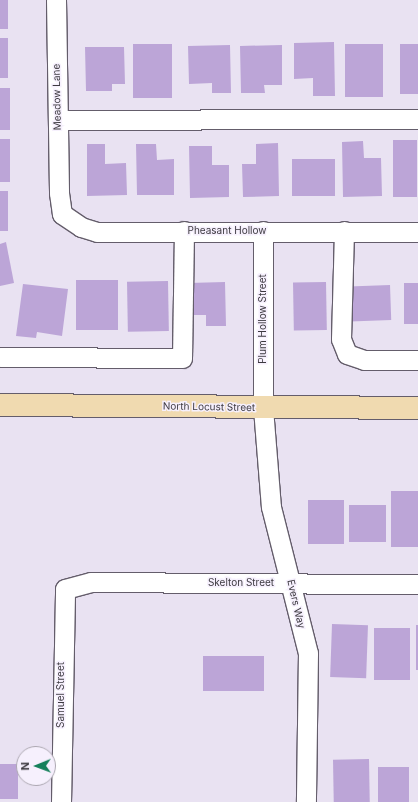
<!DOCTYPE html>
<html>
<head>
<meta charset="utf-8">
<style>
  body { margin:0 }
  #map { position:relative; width:418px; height:802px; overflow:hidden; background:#e9e2f2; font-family:Inter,sans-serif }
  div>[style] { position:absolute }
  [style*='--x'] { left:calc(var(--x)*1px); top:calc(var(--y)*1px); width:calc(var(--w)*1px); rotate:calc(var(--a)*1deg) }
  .building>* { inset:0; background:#bca5d7; transform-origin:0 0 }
  .roads { filter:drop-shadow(1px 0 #645d6b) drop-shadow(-1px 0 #645d6b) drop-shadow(0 1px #645d6b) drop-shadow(0 -1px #645d6b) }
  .minor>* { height:19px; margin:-9.5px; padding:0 9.5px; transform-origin:9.5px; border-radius:9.5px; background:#fff }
  .major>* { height:22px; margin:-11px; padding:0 11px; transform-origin:11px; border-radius:11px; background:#f0dab0 }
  span { translate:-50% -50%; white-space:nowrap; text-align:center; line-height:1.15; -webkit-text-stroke:3px #f6f0fd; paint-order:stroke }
  .street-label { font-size:10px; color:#3d3a40 }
  .north { position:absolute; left:16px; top:746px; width:40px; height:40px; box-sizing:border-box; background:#f6f0fd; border:1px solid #aca7b1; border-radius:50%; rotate:269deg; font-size:11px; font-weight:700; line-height:16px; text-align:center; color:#3d3a40 }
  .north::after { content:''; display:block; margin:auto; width:14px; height:18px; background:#15805b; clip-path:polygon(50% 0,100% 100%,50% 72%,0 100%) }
</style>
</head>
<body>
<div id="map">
  <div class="building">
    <i style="left:0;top:0;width:8px;height:29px"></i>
    <i style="left:0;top:38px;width:8px;height:40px"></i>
    <i style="clip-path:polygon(334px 42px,335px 96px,313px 96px,313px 78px,294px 79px,294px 43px)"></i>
    <i style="left:133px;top:44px;width:39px;height:54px"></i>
    <i style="left:345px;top:44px;width:38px;height:53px"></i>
    <i style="left:418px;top:44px;width:50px;height:18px;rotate:90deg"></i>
    <i style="clip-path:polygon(230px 45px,231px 93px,212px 93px,212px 83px,189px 84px,188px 46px)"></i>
    <i style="clip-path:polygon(282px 45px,282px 85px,264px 85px,265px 93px,241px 93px,240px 46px)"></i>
    <i style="clip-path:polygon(85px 47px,124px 47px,125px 84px,112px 84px,112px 91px,86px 91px)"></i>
    <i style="left:0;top:88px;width:10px;height:42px"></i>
    <i style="left:0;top:139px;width:10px;height:43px"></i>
    <i style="left:417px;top:140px;width:57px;height:24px;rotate:90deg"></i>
    <i style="clip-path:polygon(363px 141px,364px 158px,381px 158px,382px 196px,343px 197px,342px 142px)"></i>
    <i style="clip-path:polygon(278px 143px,279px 196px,243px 197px,242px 164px,256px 164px,256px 144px)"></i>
    <i style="clip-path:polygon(87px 144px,105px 144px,105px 164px,126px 163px,127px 195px,87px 196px)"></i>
    <i style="clip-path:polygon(136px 144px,156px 144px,157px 160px,174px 159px,174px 195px,137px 195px)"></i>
    <i style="clip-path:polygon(189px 146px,212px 146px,212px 165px,229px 165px,229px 197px,190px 198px)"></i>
    <i style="left:292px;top:159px;width:43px;height:37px"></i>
    <i style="left:0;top:191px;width:8px;height:40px"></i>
    <i style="clip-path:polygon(6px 242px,14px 283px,0 286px,0 244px)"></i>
    <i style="left:118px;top:280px;width:50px;height:42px;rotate:90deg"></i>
    <i style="left:168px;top:281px;width:50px;height:41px;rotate:89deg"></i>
    <i style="clip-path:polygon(225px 282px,226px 326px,206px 326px,206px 315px,188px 315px,188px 283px)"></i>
    <i style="left:326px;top:282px;width:48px;height:33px;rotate:89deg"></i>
    <i style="left:404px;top:283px;width:14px;height:41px"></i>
    <i style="clip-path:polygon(23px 284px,68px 289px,62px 336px,37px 332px,36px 338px,16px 336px)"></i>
    <i style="left:390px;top:285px;width:35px;height:41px;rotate:88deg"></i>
    <i style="left:391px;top:491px;width:27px;height:56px"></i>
    <i style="left:308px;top:500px;width:36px;height:44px"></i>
    <i style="left:349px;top:505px;width:37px;height:37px"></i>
    <i style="left:332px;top:624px;width:36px;height:53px;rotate:2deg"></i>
    <i style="left:416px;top:625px;width:2px;height:45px"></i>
    <i style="left:374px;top:628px;width:36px;height:52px"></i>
    <i style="left:203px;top:656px;width:61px;height:35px"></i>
    <i style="left:369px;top:759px;width:43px;height:36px;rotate:89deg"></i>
    <i style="left:0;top:764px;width:18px;height:35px"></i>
    <i style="left:378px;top:767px;width:31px;height:35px"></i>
  </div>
  <div class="roads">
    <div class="minor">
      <i style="--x:56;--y:0;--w:193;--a:89.1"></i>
      <i style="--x:59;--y:193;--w:21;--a:82"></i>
      <i style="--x:62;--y:214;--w:23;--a:34"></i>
      <i style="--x:81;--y:227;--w:17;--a:17"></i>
      <i style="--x:97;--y:232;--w:321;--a:0"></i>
      <i style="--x:58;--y:120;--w:360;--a:-0.2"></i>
      <i style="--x:263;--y:231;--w:177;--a:90"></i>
      <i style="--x:263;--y:408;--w:99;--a:85.4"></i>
      <i style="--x:271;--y:507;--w:151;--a:75.8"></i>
      <i style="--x:308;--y:653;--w:149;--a:90.8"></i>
      <i style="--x:344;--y:231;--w:108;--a:91.6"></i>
      <i style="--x:341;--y:339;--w:16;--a:68"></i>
      <i style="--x:347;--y:354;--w:18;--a:19"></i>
      <i style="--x:364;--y:360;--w:54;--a:0"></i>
      <i style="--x:0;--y:357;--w:182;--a:0.3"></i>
      <i style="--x:182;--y:358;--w:127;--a:-89.1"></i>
      <i style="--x:61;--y:802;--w:213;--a:-88.9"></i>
      <i style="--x:65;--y:589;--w:27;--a:-15"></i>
      <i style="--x:91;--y:582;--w:327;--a:0.4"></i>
    </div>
    <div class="major">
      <i style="--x:0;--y:405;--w:418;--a:0.4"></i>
    </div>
  </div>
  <div class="street-label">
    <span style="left:57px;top:97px;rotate:-91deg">Meadow Lane</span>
    <span style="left:227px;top:231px">Pheasant Hollow</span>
    <span style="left:263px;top:319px;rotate:-90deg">Plum Hollow Street</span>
    <span style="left:209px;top:407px;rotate:1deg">North Locust Street</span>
    <span style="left:241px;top:583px">Skelton Street</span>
    <span style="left:296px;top:604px;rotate:77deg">Evers Way</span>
    <span style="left:61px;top:695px;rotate:-90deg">Samuel Street</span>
  </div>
  <div class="north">N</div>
</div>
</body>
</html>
